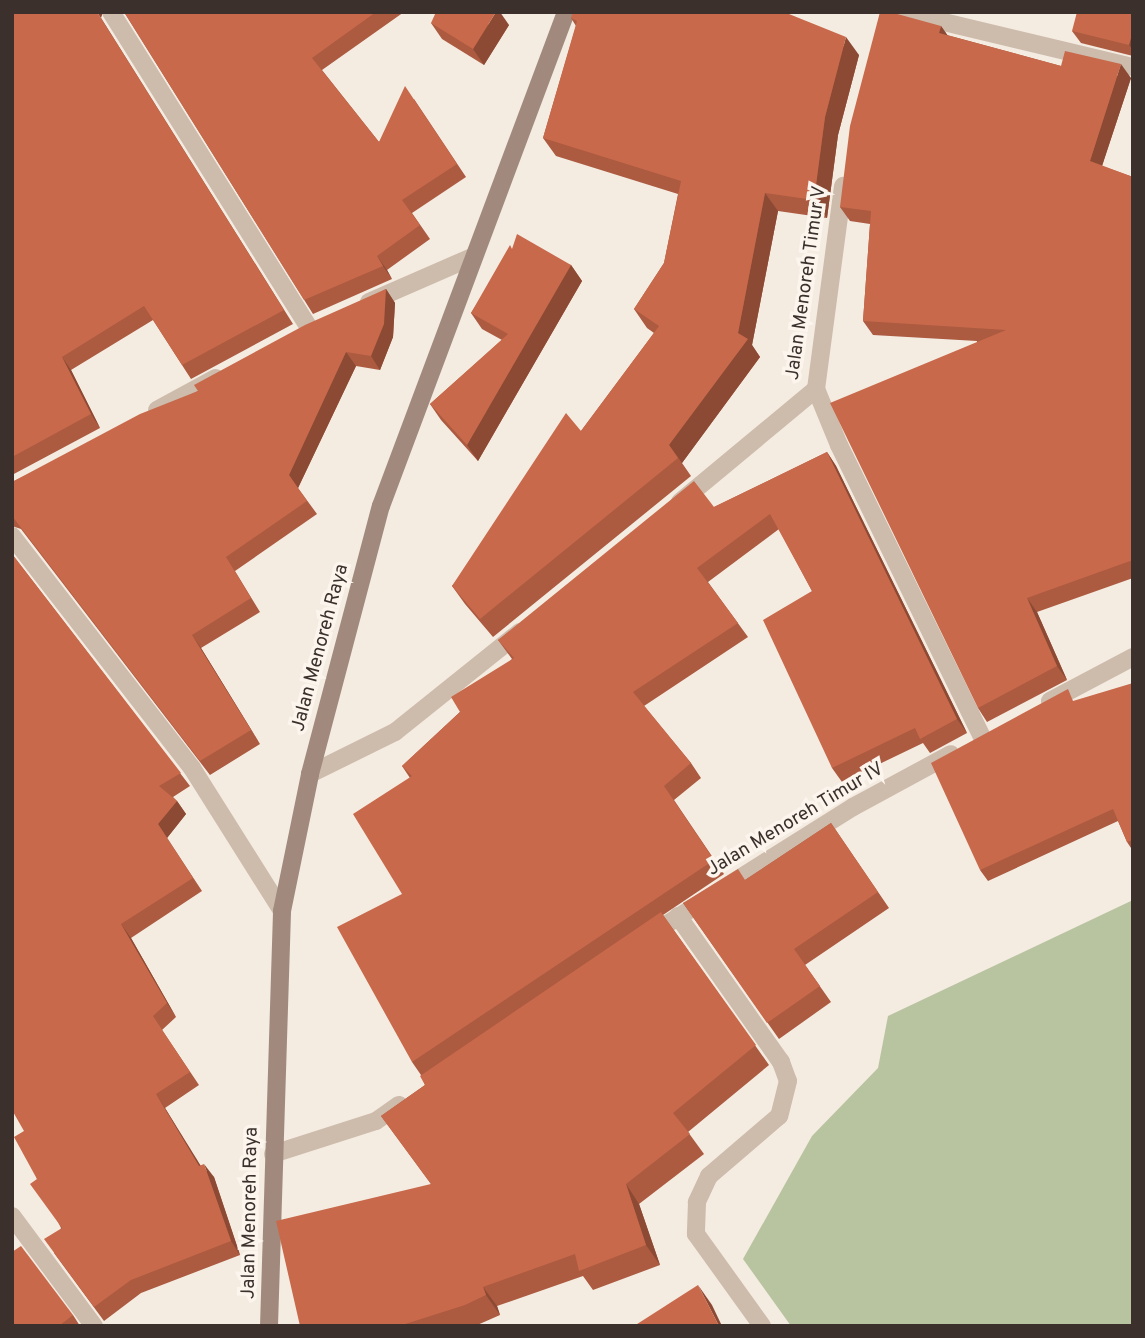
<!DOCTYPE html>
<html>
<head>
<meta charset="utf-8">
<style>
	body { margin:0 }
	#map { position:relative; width:1145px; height:1338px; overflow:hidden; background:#f4ebe1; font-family:Overpass,sans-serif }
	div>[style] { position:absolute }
	.green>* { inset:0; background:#b8c4a0 }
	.minor>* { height:18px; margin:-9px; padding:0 9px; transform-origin:9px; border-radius:9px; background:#cdbbac }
	.secondary>* { height:18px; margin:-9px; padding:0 9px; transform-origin:9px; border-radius:9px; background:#a18a7d }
	.wall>* { inset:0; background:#ac5a40 }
	.shaded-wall>* { inset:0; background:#8c4a34 }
	.building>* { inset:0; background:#c8694b }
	span { translate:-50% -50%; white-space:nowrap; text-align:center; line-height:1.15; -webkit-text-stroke:7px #fbf5ee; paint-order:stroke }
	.street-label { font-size:19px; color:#3b302b }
	.frame { position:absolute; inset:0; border:14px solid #3b302b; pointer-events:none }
</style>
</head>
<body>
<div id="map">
	<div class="green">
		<i style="clip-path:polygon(1133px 900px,1133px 1326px,791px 1326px,743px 1259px,812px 1136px,878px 1068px,888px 1016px)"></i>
	</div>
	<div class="minor">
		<i style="left:111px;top:12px;width:373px;rotate:57.9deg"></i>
		<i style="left:902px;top:12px;width:237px;rotate:13.4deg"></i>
		<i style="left:369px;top:302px;width:112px;rotate:-23.6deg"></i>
		<i style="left:816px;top:389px;width:61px;rotate:67.7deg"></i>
		<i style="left:839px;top:445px;width:325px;rotate:63.9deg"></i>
		<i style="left:157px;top:410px;width:67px;rotate:-28.5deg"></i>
		<i style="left:680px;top:502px;width:177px;rotate:-39.7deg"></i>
		<i style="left:816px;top:389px;width:205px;rotate:-82.4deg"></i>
		<i style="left:12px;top:536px;width:294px;rotate:52.2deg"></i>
		<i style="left:192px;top:768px;width:169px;rotate:57.8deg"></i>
		<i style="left:1050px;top:701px;width:94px;rotate:-27.9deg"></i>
		<i style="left:310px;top:774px;width:95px;rotate:-26.3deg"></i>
		<i style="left:395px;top:732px;width:160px;rotate:-38.7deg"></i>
		<i style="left:678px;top:916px;width:179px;rotate:54.8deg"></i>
		<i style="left:781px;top:1062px;width:20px;rotate:70deg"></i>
		<i style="left:788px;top:1081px;width:36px;rotate:104deg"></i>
		<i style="left:779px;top:1116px;width:92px;rotate:139.4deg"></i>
		<i style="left:709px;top:1176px;width:29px;rotate:115deg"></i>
		<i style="left:697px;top:1202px;width:32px;rotate:92deg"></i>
		<i style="left:696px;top:1234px;width:113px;rotate:54.3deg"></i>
		<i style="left:648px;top:936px;width:242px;rotate:-32.2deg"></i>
		<i style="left:853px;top:807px;width:111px;rotate:-28.4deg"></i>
		<i style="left:273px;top:1154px;width:108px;rotate:-17.8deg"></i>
		<i style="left:376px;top:1121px;width:28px;rotate:-35deg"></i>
		<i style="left:12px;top:1216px;width:137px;rotate:53.3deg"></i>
	</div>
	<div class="secondary">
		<i style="left:269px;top:1326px;width:415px;rotate:-88.2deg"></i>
		<i style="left:282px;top:911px;width:140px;rotate:-78.4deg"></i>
		<i style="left:310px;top:774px;width:277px;rotate:-75.2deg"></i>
		<i style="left:381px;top:506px;width:528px;rotate:-69.47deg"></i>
	</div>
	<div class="wall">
		<i style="clip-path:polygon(12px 12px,101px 18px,293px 324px,191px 379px,153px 320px,71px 370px,100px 428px,12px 475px)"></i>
		<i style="clip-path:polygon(124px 12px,404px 12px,322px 70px,379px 142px,414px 99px,466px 177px,412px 213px,430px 239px,387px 270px,392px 279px,313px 314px)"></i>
		<i style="clip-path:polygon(1133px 12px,1133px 56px,1081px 43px,1072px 31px)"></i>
		<i style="clip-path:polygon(788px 14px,859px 55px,838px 135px,827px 218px,778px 211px,752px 345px,760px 357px,682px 463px,691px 476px,493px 637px,465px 604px,452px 586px,581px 431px,654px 333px,647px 328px,634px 309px,664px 263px,678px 194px,556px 156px,543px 138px,576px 26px,571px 18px)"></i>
		<i style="clip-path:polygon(431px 23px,509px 25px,484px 65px,442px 39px)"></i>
		<i style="clip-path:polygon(941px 26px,947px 35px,1061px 66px,1131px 78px,1102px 166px,1133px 177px,1133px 578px,1037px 612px,1067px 680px,987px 722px,978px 708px,977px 341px,873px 335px,863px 321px,870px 224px,850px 221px,840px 207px)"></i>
		<i style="clip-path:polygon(512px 249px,571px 265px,582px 281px,478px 461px,441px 420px,430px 404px,502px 340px,482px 329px,471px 313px)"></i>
		<i style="clip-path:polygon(386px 289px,395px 303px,393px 337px,380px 370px,356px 366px,298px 488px,317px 514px,235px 571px,260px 612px,201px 648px,260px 744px,210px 775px,21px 529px,12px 526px,12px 482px,198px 391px)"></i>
		<i style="clip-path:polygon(827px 452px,836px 466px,967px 733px,930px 753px,923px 743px,842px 782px,832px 768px,812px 591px,779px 529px,708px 582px,748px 637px,644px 706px,691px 763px,701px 778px,674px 800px,724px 874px,663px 915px,769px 1065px,688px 1132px,704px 1154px,639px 1204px,660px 1265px,593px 1290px,583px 1276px,497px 1306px,500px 1315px,475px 1326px,300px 1326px,431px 1184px,381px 1116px,425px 1085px,421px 1075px,412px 1062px,402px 894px,410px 778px,402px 766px,460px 712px,512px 659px,498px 640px,714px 507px)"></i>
		<i style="clip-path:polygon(12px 554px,190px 786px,173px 797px,177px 801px,186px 814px,167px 838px,202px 891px,131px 938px,176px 1017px,162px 1030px,199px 1085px,165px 1108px,200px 1166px,214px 1177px,240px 1255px,141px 1293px,104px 1321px,54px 1253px,61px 1228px,37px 1179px,24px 1131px)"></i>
		<i style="clip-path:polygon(1133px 683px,1133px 851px,1127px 842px,1118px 821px,988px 881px,980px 870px)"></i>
		<i style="clip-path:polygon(831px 823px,889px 908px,805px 965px,831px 1002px,779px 1039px,683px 903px,745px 880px)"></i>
		<i style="clip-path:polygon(73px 1315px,80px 1326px,12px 1326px)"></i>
	</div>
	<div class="shaded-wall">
		<i style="clip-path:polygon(97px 12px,103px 12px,101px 18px,293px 324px)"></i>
		<i style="clip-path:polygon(496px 12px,500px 12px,509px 25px,484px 65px,473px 49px)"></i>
		<i style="clip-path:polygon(941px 26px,951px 40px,939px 33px)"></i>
		<i style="clip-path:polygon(846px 37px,859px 55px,838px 135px,827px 218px,814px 200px,825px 117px)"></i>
		<i style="clip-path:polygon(1131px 38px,1133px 40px,1133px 50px,1129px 45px)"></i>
		<i style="clip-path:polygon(1121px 64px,1131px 78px,1099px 175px,1090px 161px)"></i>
		<i style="clip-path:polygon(765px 193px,778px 211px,752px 345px,760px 357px,682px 463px,669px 445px,738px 333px)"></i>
		<i style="clip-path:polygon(377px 256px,387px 270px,392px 279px,383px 266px)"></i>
		<i style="clip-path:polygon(571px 265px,582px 281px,478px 461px,467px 445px)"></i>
		<i style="clip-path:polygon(386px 289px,395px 303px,393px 337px,380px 370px,371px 356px)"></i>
		<i style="clip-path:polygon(346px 352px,356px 366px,298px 488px,289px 475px)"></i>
		<i style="clip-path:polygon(62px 357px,71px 370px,100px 428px,91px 414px)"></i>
		<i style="clip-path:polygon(827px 452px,836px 466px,967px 733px,957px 719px)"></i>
		<i style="clip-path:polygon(1027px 598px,1037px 612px,1067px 680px,1057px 666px)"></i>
		<i style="clip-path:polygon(192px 635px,201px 648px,260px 744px,251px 730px)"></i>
		<i style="clip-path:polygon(177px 801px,186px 814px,167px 838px,202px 891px,158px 824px)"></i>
		<i style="clip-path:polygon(121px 924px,131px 938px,176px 1017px,167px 1003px)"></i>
		<i style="clip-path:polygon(156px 1094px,165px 1108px,209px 1179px,199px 1166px)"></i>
		<i style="clip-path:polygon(204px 1164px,214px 1177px,240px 1255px,231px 1241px)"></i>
		<i style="clip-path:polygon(626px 1184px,639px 1204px,660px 1265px,646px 1245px)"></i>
		<i style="clip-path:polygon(698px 1285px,712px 1305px,722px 1326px,719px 1326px)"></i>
		<i style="clip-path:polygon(483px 1287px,497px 1306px,500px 1315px,486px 1295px)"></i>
	</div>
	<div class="building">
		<i style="clip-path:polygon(12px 12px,97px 12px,284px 310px,182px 365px,144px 306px,62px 357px,91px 414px,12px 457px)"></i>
		<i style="clip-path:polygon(124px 12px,376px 12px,312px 58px,379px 142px,405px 86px,457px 164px,402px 200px,420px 225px,377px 256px,383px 266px,304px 300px)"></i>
		<i style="clip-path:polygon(436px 12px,496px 12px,473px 49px,431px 23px)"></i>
		<i style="clip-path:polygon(573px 12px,784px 12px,846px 37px,825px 117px,814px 200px,765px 193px,738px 333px,748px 339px,669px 445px,678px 458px,480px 619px,452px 586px,566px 413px,581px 431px,659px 326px,634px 309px,664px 263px,681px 181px,543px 138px,577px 21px,571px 18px)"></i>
		<i style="clip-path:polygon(880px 12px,890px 12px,941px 26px,939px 33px,1061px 66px,1065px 51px,1121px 64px,1090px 161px,1133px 177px,1133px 560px,1027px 598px,1057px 666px,978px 708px,830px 403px,1006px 330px,863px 321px,871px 211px,840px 207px,850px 126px)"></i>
		<i style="clip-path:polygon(1077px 12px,1133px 12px,1133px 38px,1131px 38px,1129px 45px,1072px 31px)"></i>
		<i style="clip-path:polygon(517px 234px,571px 265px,467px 445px,430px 404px,508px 334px,471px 313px,510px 245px,512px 249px)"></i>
		<i style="clip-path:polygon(386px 289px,384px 324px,371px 356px,346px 352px,289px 475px,307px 501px,226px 557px,251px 598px,192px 635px,251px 730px,200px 761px,12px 516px,12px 482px,140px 414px,198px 391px,194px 385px,305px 325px)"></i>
		<i style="clip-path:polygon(827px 452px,957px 719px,920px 739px,915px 728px,832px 768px,763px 620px,812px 591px,770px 514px,697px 568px,738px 623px,633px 692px,691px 763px,664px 786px,714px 860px,412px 1062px,337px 927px,402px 894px,353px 814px,412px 776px,402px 766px,460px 712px,451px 697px,514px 658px,498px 640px,694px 481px,714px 507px)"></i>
		<i style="clip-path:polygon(12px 554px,181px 773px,159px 786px,177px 801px,158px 824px,193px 878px,121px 924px,167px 1003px,153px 1016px,190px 1072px,156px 1094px,199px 1166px,204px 1164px,231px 1241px,131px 1280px,94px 1307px,44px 1239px,62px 1228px,30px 1184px,37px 1179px,14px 1137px,24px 1131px,12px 1110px)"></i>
		<i style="clip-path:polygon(1133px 683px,1133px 840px,1127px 842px,1113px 809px,980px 870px,931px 763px,1068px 689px,1073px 701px)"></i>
		<i style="clip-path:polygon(831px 823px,878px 892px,794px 949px,820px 986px,767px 1023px,683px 903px,738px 869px,745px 880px)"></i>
		<i style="clip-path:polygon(661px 912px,756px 1045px,673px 1113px,690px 1134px,626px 1184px,646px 1245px,579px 1271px,575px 1254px,483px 1287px,486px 1295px,465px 1305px,399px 1326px,300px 1326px,276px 1221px,431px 1184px,381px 1116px,425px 1085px,420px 1076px)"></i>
		<i style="clip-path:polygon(21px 1246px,73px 1315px,59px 1326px,12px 1326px,12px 1252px)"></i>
		<i style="clip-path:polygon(698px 1285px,719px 1326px,634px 1326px)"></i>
	</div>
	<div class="street-label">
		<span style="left:807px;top:283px;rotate:-82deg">Jalan Menoreh Timur V</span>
		<span style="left:321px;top:648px;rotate:-75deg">Jalan Menoreh Raya</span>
		<span style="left:796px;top:820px;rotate:-31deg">Jalan Menoreh Timur IV</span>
		<span style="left:251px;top:1213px;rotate:-89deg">Jalan Menoreh Raya</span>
	</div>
	<div class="frame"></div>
</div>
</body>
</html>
